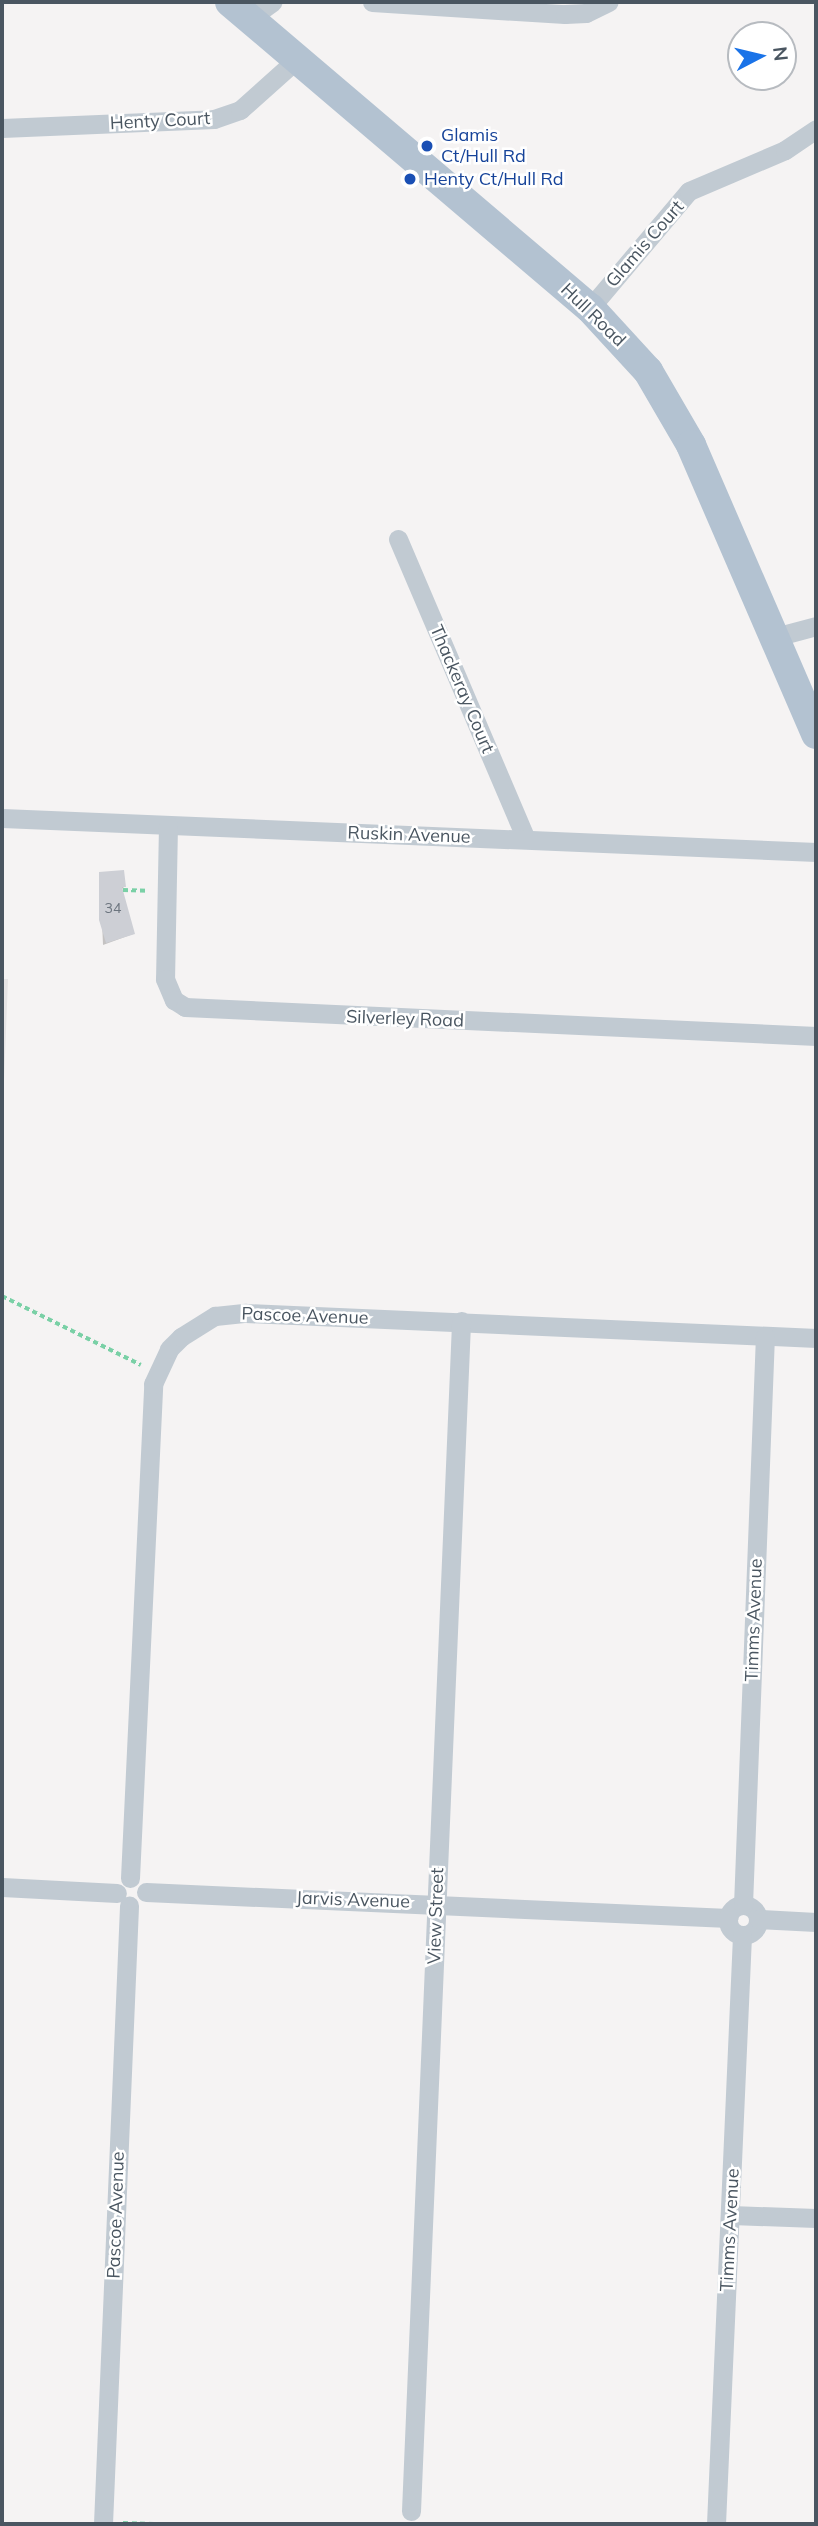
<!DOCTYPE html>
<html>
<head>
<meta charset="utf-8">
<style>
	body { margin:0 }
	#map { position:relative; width:818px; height:2526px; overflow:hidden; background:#f5f3f3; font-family:Mulish,sans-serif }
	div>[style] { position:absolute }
	.education>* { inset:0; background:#e6e4e5 }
	.shadow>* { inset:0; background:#0003 }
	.building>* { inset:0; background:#cdcfd5 }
	.path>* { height:3.5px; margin-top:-1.75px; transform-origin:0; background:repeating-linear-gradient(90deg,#7ad0a6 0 5px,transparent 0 8.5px) }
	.minor>* { height:19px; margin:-9.5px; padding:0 9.5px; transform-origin:9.5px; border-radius:9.5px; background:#c1cad2 }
	.minor>.ring { margin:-9.5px; padding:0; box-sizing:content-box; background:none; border:19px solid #c1cad2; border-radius:50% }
	.primary>* { height:30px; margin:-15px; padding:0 15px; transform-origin:15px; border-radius:15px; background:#b3c2d1 }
	.dots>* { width:19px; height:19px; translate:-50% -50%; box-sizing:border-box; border:4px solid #fff; border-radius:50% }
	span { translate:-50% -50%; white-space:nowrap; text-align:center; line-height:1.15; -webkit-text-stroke:5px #fff; paint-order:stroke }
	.number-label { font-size:14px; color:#6b747e }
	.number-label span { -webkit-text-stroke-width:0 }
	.street-label { font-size:18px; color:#4a5661 }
	.transit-label { font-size:18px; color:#164399 }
	.left { translate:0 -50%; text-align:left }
	.frame { position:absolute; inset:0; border:4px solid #4a5661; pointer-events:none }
	.north { position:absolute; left:727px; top:21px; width:70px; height:70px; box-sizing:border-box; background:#fff; border:2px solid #b7bbc0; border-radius:50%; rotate:83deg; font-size:19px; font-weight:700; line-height:28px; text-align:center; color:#4a5661 }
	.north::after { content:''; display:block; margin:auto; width:24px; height:32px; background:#1a73e8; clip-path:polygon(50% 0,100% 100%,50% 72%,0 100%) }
</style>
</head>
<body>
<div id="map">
	<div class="education">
		<i style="clip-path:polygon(2px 979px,8px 979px,2px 1132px)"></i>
	</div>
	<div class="shadow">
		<i style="clip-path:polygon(100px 873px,124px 887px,121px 890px,133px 934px,103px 945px)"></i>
	</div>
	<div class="building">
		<i style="clip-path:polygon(124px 870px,126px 887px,122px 887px,135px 934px,106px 943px,99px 920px,99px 872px)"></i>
	</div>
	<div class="path">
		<i style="left:123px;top:890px;width:25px;rotate:2deg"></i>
		<i style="left:2px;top:1296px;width:155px;rotate:26.4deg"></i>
		<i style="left:123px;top:2523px;width:31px;rotate:2deg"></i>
	</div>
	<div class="minor">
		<i style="left:372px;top:2px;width:193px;rotate:3.6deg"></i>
		<i style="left:565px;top:14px;width:21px;rotate:-3deg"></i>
		<i style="left:586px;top:13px;width:25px;rotate:-26deg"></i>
		<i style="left:249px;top:19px;width:29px;rotate:-36deg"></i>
		<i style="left:2px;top:128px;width:212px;rotate:-2.4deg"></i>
		<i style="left:214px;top:119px;width:28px;rotate:-19deg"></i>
		<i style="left:240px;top:110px;width:76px;rotate:-41.8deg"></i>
		<i style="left:590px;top:308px;width:153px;rotate:-49.8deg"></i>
		<i style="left:689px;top:191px;width:104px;rotate:-23.1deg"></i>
		<i style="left:785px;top:150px;width:37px;rotate:-34deg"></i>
		<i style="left:398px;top:539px;width:326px;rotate:66.9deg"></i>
		<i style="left:775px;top:637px;width:42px;rotate:-15deg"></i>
		<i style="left:2px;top:818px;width:815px;rotate:2.39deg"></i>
		<i style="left:168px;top:825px;width:154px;rotate:91.1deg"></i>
		<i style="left:165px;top:979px;width:23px;rotate:67deg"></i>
		<i style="left:174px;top:1000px;width:13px;rotate:32deg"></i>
		<i style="left:185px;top:1007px;width:632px;rotate:2.63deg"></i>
		<i style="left:130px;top:1878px;width:495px;rotate:-87.3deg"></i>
		<i style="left:153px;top:1384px;width:38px;rotate:-65deg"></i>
		<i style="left:169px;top:1349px;width:17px;rotate:-45deg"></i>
		<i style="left:181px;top:1337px;width:40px;rotate:-32deg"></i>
		<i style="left:215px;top:1316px;width:31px;rotate:-6deg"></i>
		<i style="left:246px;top:1313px;width:571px;rotate:2.51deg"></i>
		<i style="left:2px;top:1887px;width:115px;rotate:3deg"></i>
		<i style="left:146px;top:1892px;width:583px;rotate:2.56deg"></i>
		<i class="ring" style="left:728px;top:1905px;width:11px;height:11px"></i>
		<i style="left:743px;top:1905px;width:569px;rotate:-87.79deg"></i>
		<i style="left:759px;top:1919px;width:57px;rotate:3deg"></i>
		<i style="left:731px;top:2215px;width:85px;rotate:2deg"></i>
		<i style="left:411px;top:2511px;width:1191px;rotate:-87.59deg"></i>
		<i style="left:103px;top:2524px;width:619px;rotate:-87.59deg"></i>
		<i style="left:716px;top:2524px;width:589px;rotate:-87.47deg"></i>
	</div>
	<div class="primary">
		<i style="left:230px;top:2px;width:472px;rotate:40.4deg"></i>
		<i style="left:590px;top:308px;width:86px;rotate:47.4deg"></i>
		<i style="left:648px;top:371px;width:86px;rotate:59.8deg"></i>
		<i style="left:691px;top:445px;width:315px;rotate:66.6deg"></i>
	</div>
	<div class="dots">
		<i style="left:427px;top:146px;background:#1a4fb4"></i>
		<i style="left:410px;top:179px;background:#1a4fb4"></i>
	</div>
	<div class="number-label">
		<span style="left:113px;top:908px">34</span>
	</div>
	<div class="street-label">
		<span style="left:160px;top:121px;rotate:-3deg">Henty Court</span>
		<span style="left:645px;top:244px;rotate:-49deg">Glamis Court</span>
		<span style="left:593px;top:315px;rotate:44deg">Hull Road</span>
		<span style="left:462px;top:689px;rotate:67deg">Thackeray Court</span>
		<span style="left:409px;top:835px;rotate:2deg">Ruskin Avenue</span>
		<span style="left:405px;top:1019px;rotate:2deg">Silverley Road</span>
		<span style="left:305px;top:1316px;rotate:2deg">Pascoe Avenue</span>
		<span style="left:754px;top:1620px;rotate:-88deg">Timms Avenue</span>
		<span style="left:353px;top:1900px;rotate:2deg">Jarvis Avenue</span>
		<span style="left:436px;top:1916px;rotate:-88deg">View Street</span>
		<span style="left:116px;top:2215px;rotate:-88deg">Pascoe Avenue</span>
		<span style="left:730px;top:2230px;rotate:-87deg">Timms Avenue</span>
	</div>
	<div class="transit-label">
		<span class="left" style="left:441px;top:146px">Glamis<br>Ct/Hull Rd</span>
		<span class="left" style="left:424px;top:179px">Henty Ct/Hull Rd</span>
	</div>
	<div class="frame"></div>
	<div class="north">N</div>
</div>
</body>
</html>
